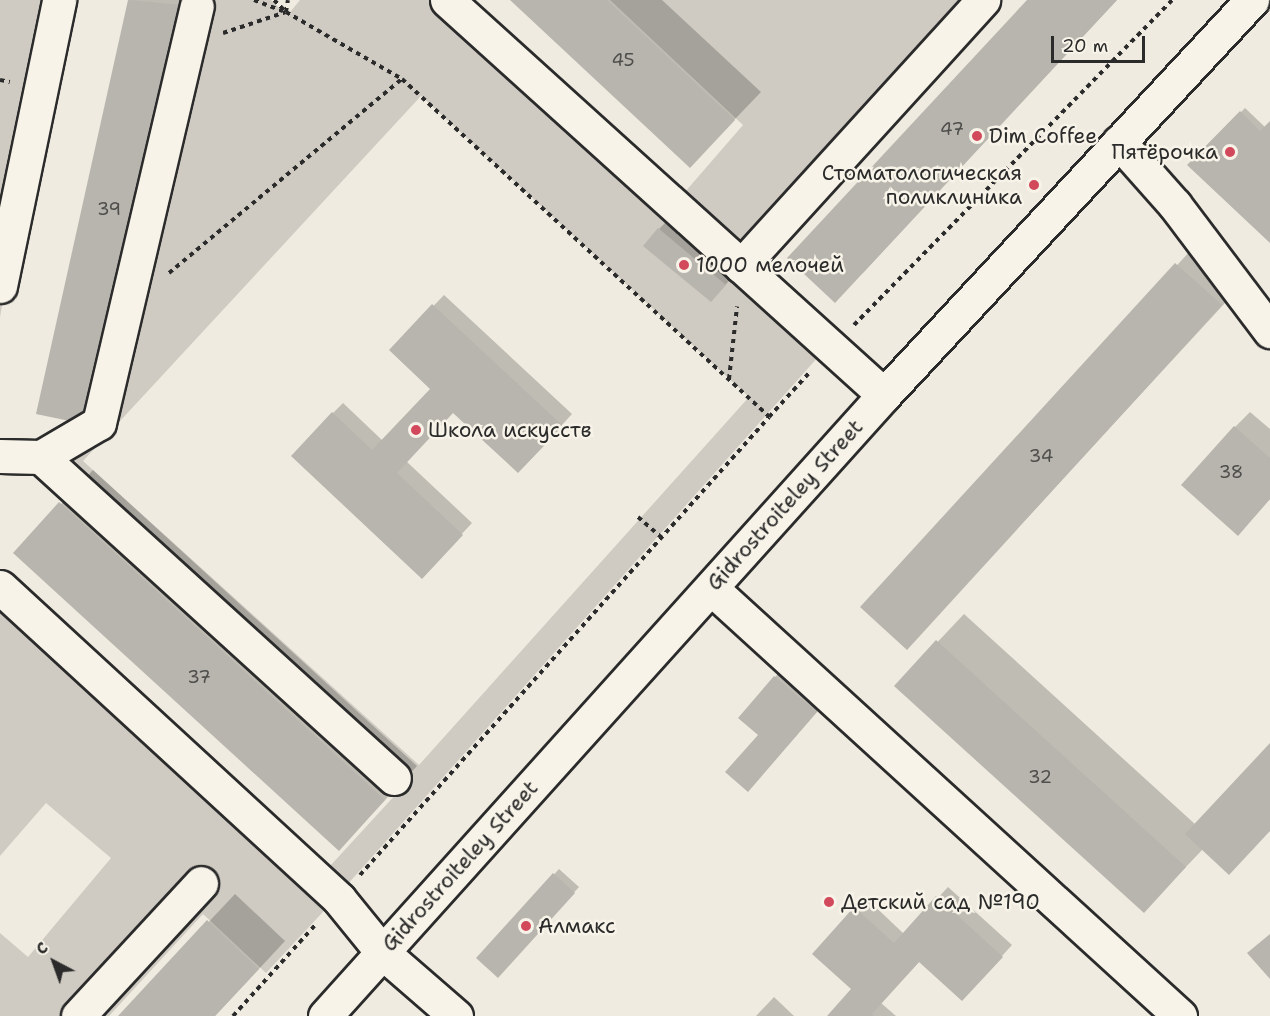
<!DOCTYPE html>
<html>
<head>
<meta charset="utf-8">
<style>
	body { margin:0 }
	#map { position:relative; width:1270px; height:1016px; overflow:hidden; background:#efebe0; font-family:"Shantell Sans",sans-serif }
	div>[style] { position:absolute }
	.green>* { inset:0; background:#cfcbc2 }
	.shadow>* { inset:0; background:#0003 }
	.building>* { inset:0; background:#b8b5ae }
	.path>* { height:4px; margin-top:-2px; transform-origin:0; background:repeating-linear-gradient(90deg,#2b2b2b 0 4.5px,transparent 0 9px) }
	.roads { filter:drop-shadow(2px 0 #2b2b2b) drop-shadow(-2px 0 #2b2b2b) drop-shadow(0 2px #2b2b2b) drop-shadow(0 -2px #2b2b2b) }
	.minor>* { height:33px; margin:-16.5px; padding:0 16.5px; transform-origin:16.5px; border-radius:16.5px; background:#f7f3e8 }
	.dots>* { width:16px; height:16px; translate:-50% -50%; box-sizing:border-box; border:3px solid #f7f3e8; border-radius:50% }
	span { translate:-50% -50%; white-space:nowrap; text-align:center; line-height:1.15; -webkit-text-stroke:5px #f7f3e8; paint-order:stroke }
	.number-label { font-size:18px; color:#4e4e4c }
	.number-label span { -webkit-text-stroke-width:0 }
	.poi-label { font-size:21px; color:#2b2b2b }
	.left { translate:0 -50%; text-align:left }
	.right { translate:-100% -50%; text-align:right }
	.street-label { font-size:21px; color:#2b2b2b }
	.north { position:absolute; left:24px; top:932px; width:60px; height:60px; -webkit-text-stroke:4px #f7f3e8; paint-order:stroke; rotate:319deg; font-size:16px; font-weight:700; line-height:24px; text-align:center; color:#2b2b2b }
	.north::after { content:''; display:block; margin:auto; width:21px; height:27px; background:#2b2b2b; clip-path:polygon(50% 0,100% 100%,50% 72%,0 100%) }
	.scale { position:absolute; left:1051px; top:36px; width:94px; height:27px; box-sizing:border-box; border:3px solid #2b2b2b; border-top:0; padding-left:8px; font-size:18px; line-height:21px; white-space:nowrap; color:#2b2b2b; -webkit-text-stroke:4px #f7f3e8; paint-order:stroke }
</style>
</head>
<body>
<div id="map">
	<div class="green">
		<i style="clip-path:polygon(0 0,58px 0,0 317px)"></i>
		<i style="clip-path:polygon(evenodd,201px 0,271px 0,287px 16px,300px 0,443px 0,827px 347px,338px 895px,319px 878px,409px 780px,62px 460px,201px 0,421px 96px,749px 397px,419px 765px,83px 461px,421px 96px)"></i>
		<i style="clip-path:polygon(610px 0,974px 0,740px 258px,678px 200px,743px 125px)"></i>
		<i style="clip-path:polygon(0 591px,335px 899px,266px 973px,203px 914px,109px 1016px,0 1016px,0 933px,28px 957px,111px 858px,46px 803px,0 856px)"></i>
	</div>
	<div class="shadow">
		<i style="clip-path:polygon(129px 0,208px 0,37px 413px)"></i>
		<i style="clip-path:polygon(513px 0,662px 0,761px 92px,690px 166px)"></i>
		<i style="clip-path:polygon(1029px 0,1117px 0,862px 274px)"></i>
		<i style="clip-path:polygon(1245px 108px,1266px 128px,1270px 123px,1270px 241px,1190px 165px)"></i>
		<i style="clip-path:polygon(669px 219px,735px 274px,721px 290px,659px 229px)"></i>
		<i style="clip-path:polygon(1203px 237px,1248px 278px,907px 648px,862px 607px)"></i>
		<i style="clip-path:polygon(444px 295px,572px 414px,529px 461px,453px 411px,406px 461px,472px 523px,432px 566px,333px 413px,343px 403px,383px 441px,432px 389px,391px 350px)"></i>
		<i style="clip-path:polygon(1250px 412px,1270px 429px,1270px 499px,1253px 518px,1235px 427px)"></i>
		<i style="clip-path:polygon(93px 470px,417px 766px,339px 849px,15px 553px)"></i>
		<i style="clip-path:polygon(964px 614px,1196px 825px,1270px 746px,1270px 831px,1203px 849px,1144px 911px,896px 686px)"></i>
		<i style="clip-path:polygon(790px 662px,831px 696px,748px 790px,775px 677px)"></i>
		<i style="clip-path:polygon(559px 869px,579px 887px,502px 971px,478px 958px)"></i>
		<i style="clip-path:polygon(948px 887px,1012px 945px,972px 989px,920px 961px,881px 1003px,896px 1016px,829px 1016px,853px 989px,855px 908px,866px 898px,904px 934px)"></i>
		<i style="clip-path:polygon(235px 894px,285px 941px,215px 1016px,120px 1016px)"></i>
		<i style="clip-path:polygon(774px 997px,794px 1016px,756px 1016px)"></i>
	</div>
	<div class="building">
		<i style="clip-path:polygon(128px 0,182px 5px,89px 425px,36px 414px)"></i>
		<i style="clip-path:polygon(510px 0,607px 0,735px 120px,690px 168px)"></i>
		<i style="clip-path:polygon(1027px 0,1117px 0,835px 303px,787px 258px)"></i>
		<i style="clip-path:polygon(1240px 111px,1260px 131px,1270px 121px,1270px 243px,1187px 165px)"></i>
		<i style="clip-path:polygon(658px 228px,726px 285px,711px 302px,643px 246px)"></i>
		<i style="clip-path:polygon(1175px 263px,1222px 305px,907px 650px,860px 607px)"></i>
		<i style="clip-path:polygon(432px 304px,563px 426px,518px 473px,453px 413px,397px 473px,463px 535px,422px 579px,291px 456px,332px 412px,372px 450px,430px 389px,389px 350px)"></i>
		<i style="clip-path:polygon(1234px 426px,1270px 458px,1270px 499px,1238px 536px,1181px 485px)"></i>
		<i style="clip-path:polygon(59px 502px,385px 800px,339px 851px,13px 553px)"></i>
		<i style="clip-path:polygon(936px 640px,1186px 867px,1144px 913px,894px 686px)"></i>
		<i style="clip-path:polygon(774px 676px,817px 712px,748px 792px,725px 772px,758px 735px,738px 718px)"></i>
		<i style="clip-path:polygon(1270px 743px,1270px 831px,1229px 875px,1185px 834px)"></i>
		<i style="clip-path:polygon(553px 873px,575px 893px,498px 978px,476px 958px)"></i>
		<i style="clip-path:polygon(936px 896px,1003px 957px,962px 1001px,919px 962px,872px 1014px,874px 1016px,827px 1016px,851px 989px,812px 954px,854px 907px,894px 943px)"></i>
		<i style="clip-path:polygon(207px 920px,259px 969px,215px 1016px,118px 1016px)"></i>
		<i style="clip-path:polygon(1270px 934px,1270px 979px,1247px 953px)"></i>
	</div>
	<div class="path">
		<i style="left:254px;top:0;width:31px;rotate:21deg"></i>
		<i style="left:274px;top:0;width:17px;rotate:45deg"></i>
		<i style="left:286px;top:12px;width:134px;rotate:30deg"></i>
		<i style="left:402px;top:79px;width:499px;rotate:42.6deg"></i>
		<i style="left:769px;top:417px;width:61px;rotate:-47.7deg"></i>
		<i style="left:223px;top:33px;width:66px;rotate:-18.4deg"></i>
		<i style="left:286px;top:12px;width:12px;rotate:-81deg"></i>
		<i style="left:0;top:80px;width:10px;rotate:11deg"></i>
		<i style="left:169px;top:273px;width:303px;rotate:-39.8deg"></i>
		<i style="left:854px;top:325px;width:455px;rotate:-45.6deg"></i>
		<i style="left:729px;top:379px;width:73px;rotate:-83.7deg"></i>
		<i style="left:638px;top:517px;width:32px;rotate:41deg"></i>
		<i style="left:360px;top:875px;width:614px;rotate:-48.23deg"></i>
		<i style="left:233px;top:1016px;width:125px;rotate:-47.9deg"></i>
	</div>
	<div class="roads">
		<div class="minor">
			<i style="left:447px;top:0;width:589px;rotate:42.11deg"></i>
			<i style="left:1119px;top:142px;width:84px;rotate:48.4deg"></i>
			<i style="left:1175px;top:205px;width:158px;rotate:53deg"></i>
			<i style="left:741px;top:266px;width:360px;rotate:-47.7deg"></i>
			<i style="left:0;top:286px;width:292px;rotate:-78.3deg"></i>
			<i style="left:0;top:456px;width:41px;rotate:1.4deg"></i>
			<i style="left:41px;top:457px;width:67px;rotate:-30.4deg"></i>
			<i style="left:99px;top:423px;width:428px;rotate:-76.8deg"></i>
			<i style="left:41px;top:457px;width:477px;rotate:42.3deg"></i>
			<i style="left:0;top:587px;width:461px;rotate:42.6deg"></i>
			<i style="left:339px;top:899px;width:68px;rotate:50.9deg"></i>
			<i style="left:382px;top:952px;width:98px;rotate:40.9deg"></i>
			<i style="left:711px;top:588px;width:635px;rotate:42.38deg"></i>
			<i style="left:78px;top:1016px;width:181px;rotate:-47.2deg"></i>
			<i style="left:325px;top:1016px;width:836px;rotate:-48.01deg"></i>
			<i style="left:884px;top:395px;width:540px;rotate:-47.03deg"></i>
		</div>
	</div>
	<div class="dots">
		<i style="left:977px;top:136px;background:#d1495b"></i>
		<i style="left:1230px;top:152px;background:#d1495b"></i>
		<i style="left:1034px;top:185px;background:#d1495b"></i>
		<i style="left:684px;top:265px;background:#d1495b"></i>
		<i style="left:416px;top:430px;background:#d1495b"></i>
		<i style="left:829px;top:902px;background:#d1495b"></i>
		<i style="left:526px;top:926px;background:#d1495b"></i>
	</div>
	<div class="number-label">
		<span style="left:623px;top:60px">45</span>
		<span style="left:952px;top:129px">47</span>
		<span style="left:109px;top:209px">39</span>
		<span style="left:1041px;top:456px">34</span>
		<span style="left:1231px;top:472px">38</span>
		<span style="left:199px;top:677px">37</span>
		<span style="left:1040px;top:777px">32</span>
	</div>
	<div class="poi-label">
		<span class="left" style="left:989px;top:136px">Dim Coffee</span>
		<span class="right" style="left:1218px;top:152px">Пятёрочка</span>
		<span class="right" style="left:1022px;top:185px">Стоматологическая<br>поликлиника</span>
		<span class="left" style="left:696px;top:265px">1000 мелочей</span>
		<span class="left" style="left:428px;top:430px">Школа искусств</span>
		<span class="left" style="left:841px;top:902px">Детский сад №190</span>
		<span class="left" style="left:538px;top:926px">Алмакс</span>
	</div>
	<div class="street-label">
		<span style="left:785px;top:505px;rotate:-48deg">Gidrostroiteley Street</span>
		<span style="left:460px;top:866px;rotate:-48deg">Gidrostroiteley Street</span>
	</div>
	<div class="north">С</div>
	<div class="scale">20 m</div>
</div>
</body>
</html>
